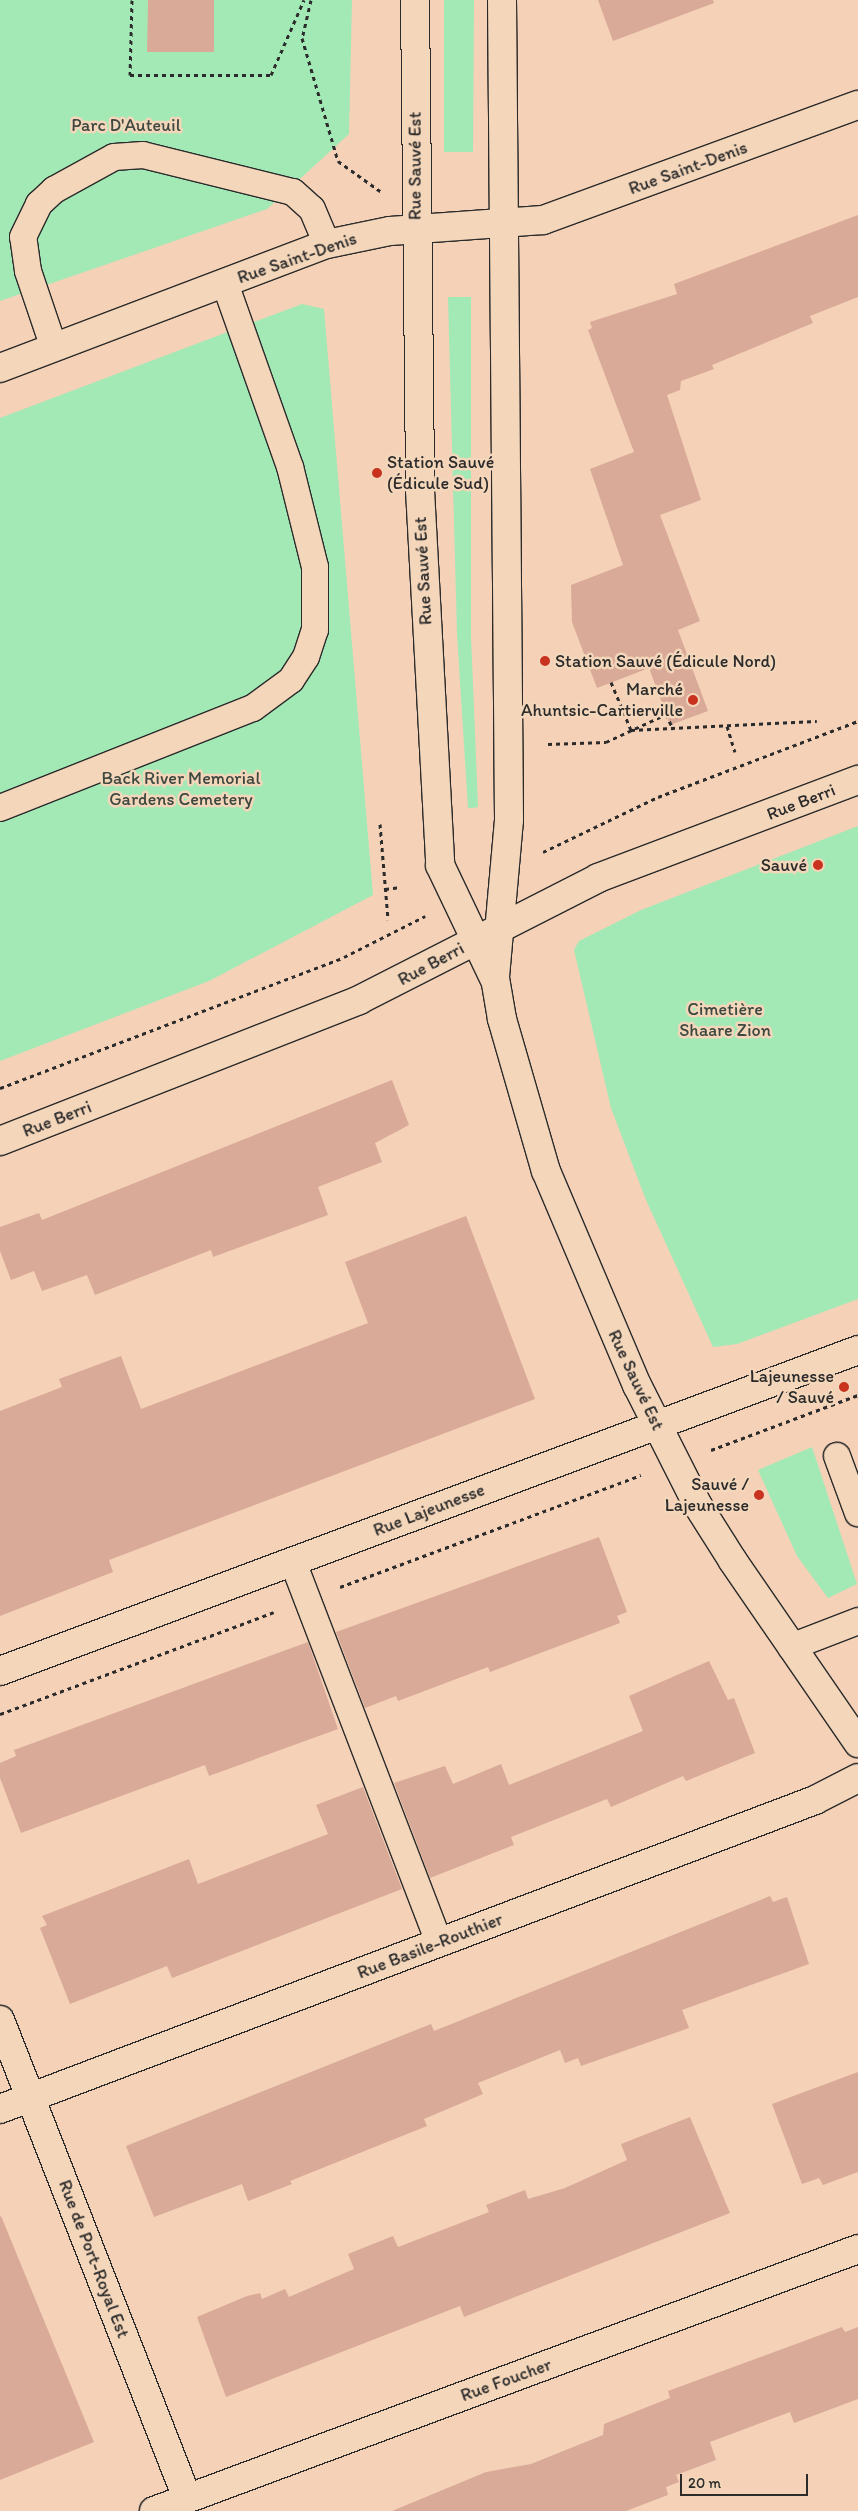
<!DOCTYPE html>
<html>
<head>
<meta charset="utf-8">
<style>
	body { margin:0 }
	#map { position:relative; width:858px; height:2511px; overflow:hidden; background:#f4d1b7; font-family:Itim,sans-serif }
	div>[style] { position:absolute }
	.green>* { inset:0; background:#a3e9b6 }
	.building>* { inset:0; background:#daaa98 }
	.path>* { height:3px; margin-top:-1.5px; transform-origin:0; background:repeating-linear-gradient(90deg,#2b2b2b 0 4px,transparent 0 8px) }
	.roads { filter:drop-shadow(1px 0 #2b2b2b) drop-shadow(-1px 0 #2b2b2b) drop-shadow(0 1px #2b2b2b) drop-shadow(0 -1px #2b2b2b) }
	.lane>* { height:26px; margin:-13px; padding:0 13px; transform-origin:13px; border-radius:13px; background:#f4d6ba }
	.street>* { height:28px; margin:-14px; padding:0 14px; transform-origin:14px; border-radius:14px; background:#f4d6ba }
	.secondary>* { height:28px; margin:-14px; padding:0 14px; transform-origin:14px; border-radius:14px; background:#f4d6ba }
	.dots>* { width:14px; height:14px; translate:-50% -50%; box-sizing:border-box; border:2px solid #f4d6ba; border-radius:50% }
	span { translate:-50% -50%; white-space:nowrap; text-align:center; line-height:1.15; -webkit-text-stroke:5px #f4d6ba; paint-order:stroke }
	.park-label { font-size:18px; color:#3d4840 }
	.street-label { font-size:18px; color:#2b2b2b }
	.poi-label { font-size:18px; color:#2b2b2b }
	.left { translate:0 -50%; text-align:left }
	.right { translate:-100% -50%; text-align:right }
	.scale { position:absolute; left:680px; top:2474px; width:128px; height:22px; box-sizing:border-box; border:2px solid #2b2b2b; border-top:0; padding-left:6px; font-size:15px; line-height:18px; white-space:nowrap; color:#2b2b2b; -webkit-text-stroke:4px #f4d6ba; paint-order:stroke }
</style>
</head>
<body>
<div id="map">
	<div class="green">
		<i style="clip-path:polygon(0 0,352px 0,349px 134px,267px 209px,0 301px)"></i>
		<i style="clip-path:polygon(444px 0,474px 0,473px 152px,444px 152px)"></i>
		<i style="clip-path:polygon(448px 297px,471px 297px,471px 636px,478px 807px,473px 808px,468px 808px,457px 634px)"></i>
		<i style="clip-path:polygon(302px 304px,324px 309px,373px 895px,209px 981px,0 1061px,0 418px)"></i>
		<i style="clip-path:polygon(858px 826px,858px 1299px,737px 1344px,713px 1347px,646px 1200px,611px 1108px,574px 950px,579px 941px,641px 910px)"></i>
		<i style="clip-path:polygon(812px 1447px,857px 1584px,828px 1598px,797px 1556px,758px 1470px)"></i>
	</div>
	<div class="building">
		<i style="clip-path:polygon(148px 0,214px 0,214px 52px,147px 52px)"></i>
		<i style="clip-path:polygon(598px 0,713px 0,714px 3px,613px 41px)"></i>
		<i style="clip-path:polygon(858px 215px,858px 297px,810px 316px,813px 323px,712px 365px,714px 369px,681px 381px,680px 390px,667px 395px,701px 500px,660px 515px,700px 621px,678px 630px,708px 711px,670px 725px,649px 668px,597px 688px,572px 622px,571px 585px,623px 565px,590px 469px,634px 452px,588px 330px,592px 328px,590px 322px,677px 294px,674px 284px)"></i>
		<i style="clip-path:polygon(392px 1080px,409px 1125px,375px 1143px,382px 1162px,318px 1187px,328px 1215px,213px 1257px,211px 1250px,95px 1295px,87px 1275px,42px 1291px,34px 1271px,11px 1280px,0 1251px,0 1227px,39px 1213px,42px 1220px)"></i>
		<i style="clip-path:polygon(466px 1216px,535px 1399px,109px 1560px,113px 1572px,0 1616px,0 1411px,62px 1387px,59px 1379px,121px 1356px,141px 1409px,368px 1323px,345px 1262px)"></i>
		<i style="clip-path:polygon(599px 1537px,627px 1612px,617px 1616px,620px 1623px,490px 1672px,488px 1667px,398px 1701px,396px 1696px,365px 1708px,336px 1632px)"></i>
		<i style="clip-path:polygon(308px 1642px,338px 1729px,209px 1776px,205px 1765px,21px 1833px,0 1778px,0 1763px,16px 1756px,14px 1750px)"></i>
		<i style="clip-path:polygon(709px 1661px,728px 1700px,734px 1698px,755px 1753px,686px 1781px,683px 1776px,611px 1807px,607px 1799px,511px 1837px,514px 1845px,430px 1878px,394px 1783px,445px 1766px,453px 1784px,501px 1764px,509px 1785px,643px 1731px,629px 1696px)"></i>
		<i style="clip-path:polygon(363px 1787px,402px 1889px,172px 1978px,167px 1966px,70px 2004px,40px 1928px,47px 1925px,42px 1916px,189px 1859px,198px 1884px,328px 1834px,316px 1805px)"></i>
		<i style="clip-path:polygon(770px 1896px,773px 1902px,787px 1897px,809px 1964px,682px 2010px,689px 2028px,581px 2066px,578px 2058px,565px 2063px,560px 2050px,478px 2083px,483px 2094px,424px 2119px,427px 2126px,290px 2181px,292px 2184px,248px 2201px,242px 2184px,154px 2217px,126px 2146px,431px 2024px,434px 2031px)"></i>
		<i style="clip-path:polygon(858px 2072px,858px 2172px,823px 2185px,819px 2178px,802px 2184px,772px 2104px)"></i>
		<i style="clip-path:polygon(690px 2117px,730px 2213px,464px 2317px,460px 2306px,226px 2397px,197px 2317px,247px 2296px,260px 2293px,262px 2299px,285px 2289px,289px 2297px,354px 2269px,348px 2254px,393px 2236px,398px 2247px,489px 2212px,486px 2205px,525px 2190px,528px 2199px,565px 2188px,627px 2160px,621px 2144px)"></i>
		<i style="clip-path:polygon(1px 2216px,94px 2442px,0 2480px,0 2217px)"></i>
		<i style="clip-path:polygon(842px 2327px,845px 2332px,858px 2327px,858px 2399px,794px 2423px,790px 2412px,710px 2442px,716px 2460px,676px 2475px,679px 2482px,666px 2487px,668px 2495px,626px 2511px,392px 2511px,486px 2472px,531px 2464px,603px 2435px,604px 2424px,670px 2398px,668px 2391px)"></i>
	</div>
	<div class="path">
		<i style="left:132px;top:0;width:75px;rotate:91.5deg"></i>
		<i style="left:130px;top:75px;width:141px"></i>
		<i style="left:271px;top:75px;width:82px;rotate:-66.3deg"></i>
		<i style="left:311px;top:0;width:39px;rotate:103deg"></i>
		<i style="left:302px;top:38px;width:128px;rotate:73.7deg"></i>
		<i style="left:338px;top:161px;width:52px;rotate:35.5deg"></i>
		<i style="left:611px;top:682px;width:52px;rotate:67.4deg"></i>
		<i style="left:666px;top:714px;width:17px;rotate:65deg"></i>
		<i style="left:727px;top:726px;width:27px;rotate:73deg"></i>
		<i style="left:631px;top:730px;width:186px;rotate:-2.8deg"></i>
		<i style="left:548px;top:744px;width:58px;rotate:-2deg"></i>
		<i style="left:606px;top:742px;width:86px;rotate:-24.8deg"></i>
		<i style="left:380px;top:824px;width:96px;rotate:85.2deg"></i>
		<i style="left:543px;top:852px;width:127px;rotate:-25.6deg"></i>
		<i style="left:658px;top:797px;width:214px;rotate:-20.8deg"></i>
		<i style="left:385px;top:889px;width:16px;rotate:-7deg"></i>
		<i style="left:0;top:1088px;width:368px;rotate:-20.8deg"></i>
		<i style="left:344px;top:957px;width:91px;rotate:-26.8deg"></i>
		<i style="left:711px;top:1450px;width:157px;rotate:-20.5deg"></i>
		<i style="left:340px;top:1587px;width:321px;rotate:-20.4deg"></i>
		<i style="left:0;top:1714px;width:292px;rotate:-20.4deg"></i>
	</div>
	<div class="roads">
		<div class="lane">
			<i style="left:54px;top:348px;width:81px;rotate:-108.7deg"></i>
			<i style="left:28px;top:271px;width:34px;rotate:-98deg"></i>
			<i style="left:23px;top:237px;width:37px;rotate:-64deg"></i>
			<i style="left:39px;top:204px;width:21px;rotate:-43deg"></i>
			<i style="left:54px;top:190px;width:68px;rotate:-28.8deg"></i>
			<i style="left:114px;top:157px;width:29px;rotate:-4deg"></i>
			<i style="left:143px;top:155px;width:154px;rotate:13.9deg"></i>
			<i style="left:293px;top:192px;width:25px;rotate:42deg"></i>
			<i style="left:312px;top:209px;width:38px;rotate:67deg"></i>
			<i style="left:0;top:808px;width:272px;rotate:-21.6deg"></i>
			<i style="left:253px;top:708px;width:47px;rotate:-36.4deg"></i>
			<i style="left:291px;top:680px;width:27px;rotate:-57deg"></i>
			<i style="left:306px;top:657px;width:28px;rotate:-72deg"></i>
			<i style="left:315px;top:630px;width:63px;rotate:-90deg"></i>
			<i style="left:315px;top:567px;width:103px;rotate:-104deg"></i>
			<i style="left:290px;top:467px;width:195px;rotate:-109.5deg"></i>
			<i style="left:837px;top:1456px;width:61px;rotate:69.8deg"></i>
			<i style="left:293px;top:1562px;width:408px;rotate:69deg"></i>
			<i style="left:791px;top:1647px;width:72px;rotate:-21.2deg"></i>
		</div>
		<div class="street">
			<i style="left:0;top:368px;width:350px;rotate:-20.8deg"></i>
			<i style="left:327px;top:244px;width:64px;rotate:-11.7deg"></i>
			<i style="left:390px;top:231px;width:153px;rotate:-4.1deg"></i>
			<i style="left:543px;top:220px;width:335px;rotate:-20.1deg"></i>
			<i style="left:0;top:2020px;width:513px;rotate:68.63deg"></i>
			<i style="left:0;top:2109px;width:872px;rotate:-20.76deg"></i>
			<i style="left:815px;top:1800px;width:48px;rotate:-27.1deg"></i>
			<i style="left:154px;top:2511px;width:751px;rotate:-20.41deg"></i>
		</div>
		<div class="secondary">
			<i style="left:415px;top:0;width:490px;rotate:89.4deg"></i>
			<i style="left:420px;top:490px;width:376px;rotate:86.9deg"></i>
			<i style="left:440px;top:865px;width:125px;rotate:64.5deg"></i>
			<i style="left:502px;top:0;width:820px;rotate:89.51deg"></i>
			<i style="left:509px;top:820px;width:159px;rotate:95.1deg"></i>
			<i style="left:495px;top:978px;width:42px;rotate:80.3deg"></i>
			<i style="left:502px;top:1019px;width:158px;rotate:73.9deg"></i>
			<i style="left:546px;top:1171px;width:233px;rotate:67deg"></i>
			<i style="left:637px;top:1385px;width:133px;rotate:63.2deg"></i>
			<i style="left:697px;top:1504px;width:67px;rotate:57.7deg"></i>
			<i style="left:733px;top:1561px;width:221px;rotate:55.5deg"></i>
			<i style="left:0;top:1141px;width:386px;rotate:-21.4deg"></i>
			<i style="left:359px;top:1000px;width:268px;rotate:-27deg"></i>
			<i style="left:598px;top:878px;width:278px;rotate:-20.7deg"></i>
			<i style="left:0;top:1671px;width:916px;rotate:-20.51deg"></i>
		</div>
	</div>
	<div class="dots">
		<i style="left:377px;top:473px;background:#c8321e"></i>
		<i style="left:545px;top:661px;background:#c8321e"></i>
		<i style="left:693px;top:700px;background:#c8321e"></i>
		<i style="left:818px;top:865px;background:#c8321e"></i>
		<i style="left:844px;top:1387px;background:#c8321e"></i>
		<i style="left:759px;top:1495px;background:#c8321e"></i>
	</div>
	<div class="park-label">
		<span style="left:126px;top:125px">Parc D'Auteuil</span>
		<span style="left:181px;top:789px">Back River Memorial<br>Gardens Cemetery</span>
		<span style="left:725px;top:1020px">Cimetière<br>Shaare Zion</span>
	</div>
	<div class="street-label">
		<span style="left:415px;top:166px;rotate:-90deg">Rue Sauvé Est</span>
		<span style="left:688px;top:168px;rotate:-20deg">Rue Saint-Denis</span>
		<span style="left:297px;top:258px;rotate:-19deg">Rue Saint-Denis</span>
		<span style="left:423px;top:571px;rotate:-93deg">Rue Sauvé Est</span>
		<span style="left:801px;top:802px;rotate:-21deg">Rue Berri</span>
		<span style="left:431px;top:964px;rotate:-28deg">Rue Berri</span>
		<span style="left:57px;top:1119px;rotate:-21deg">Rue Berri</span>
		<span style="left:636px;top:1380px;rotate:65deg">Rue Sauvé Est</span>
		<span style="left:429px;top:1510px;rotate:-21deg">Rue Lajeunesse</span>
		<span style="left:430px;top:1946px;rotate:-21deg">Rue Basile-Routhier</span>
		<span style="left:94px;top:2259px;rotate:69deg">Rue de Port-Royal Est</span>
		<span style="left:506px;top:2380px;rotate:-20deg">Rue Foucher</span>
	</div>
	<div class="poi-label">
		<span class="left" style="left:387px;top:473px">Station Sauvé<br>(Édicule Sud)</span>
		<span class="left" style="left:555px;top:661px">Station Sauvé (Édicule Nord)</span>
		<span class="right" style="left:683px;top:700px">Marché<br>Ahuntsic-Cartierville</span>
		<span class="right" style="left:807px;top:865px">Sauvé</span>
		<span class="right" style="left:834px;top:1387px">Lajeunesse<br>/ Sauvé</span>
		<span class="right" style="left:749px;top:1495px">Sauvé /<br>Lajeunesse</span>
	</div>
	<div class="scale">20 m</div>
</div>
</body>
</html>
